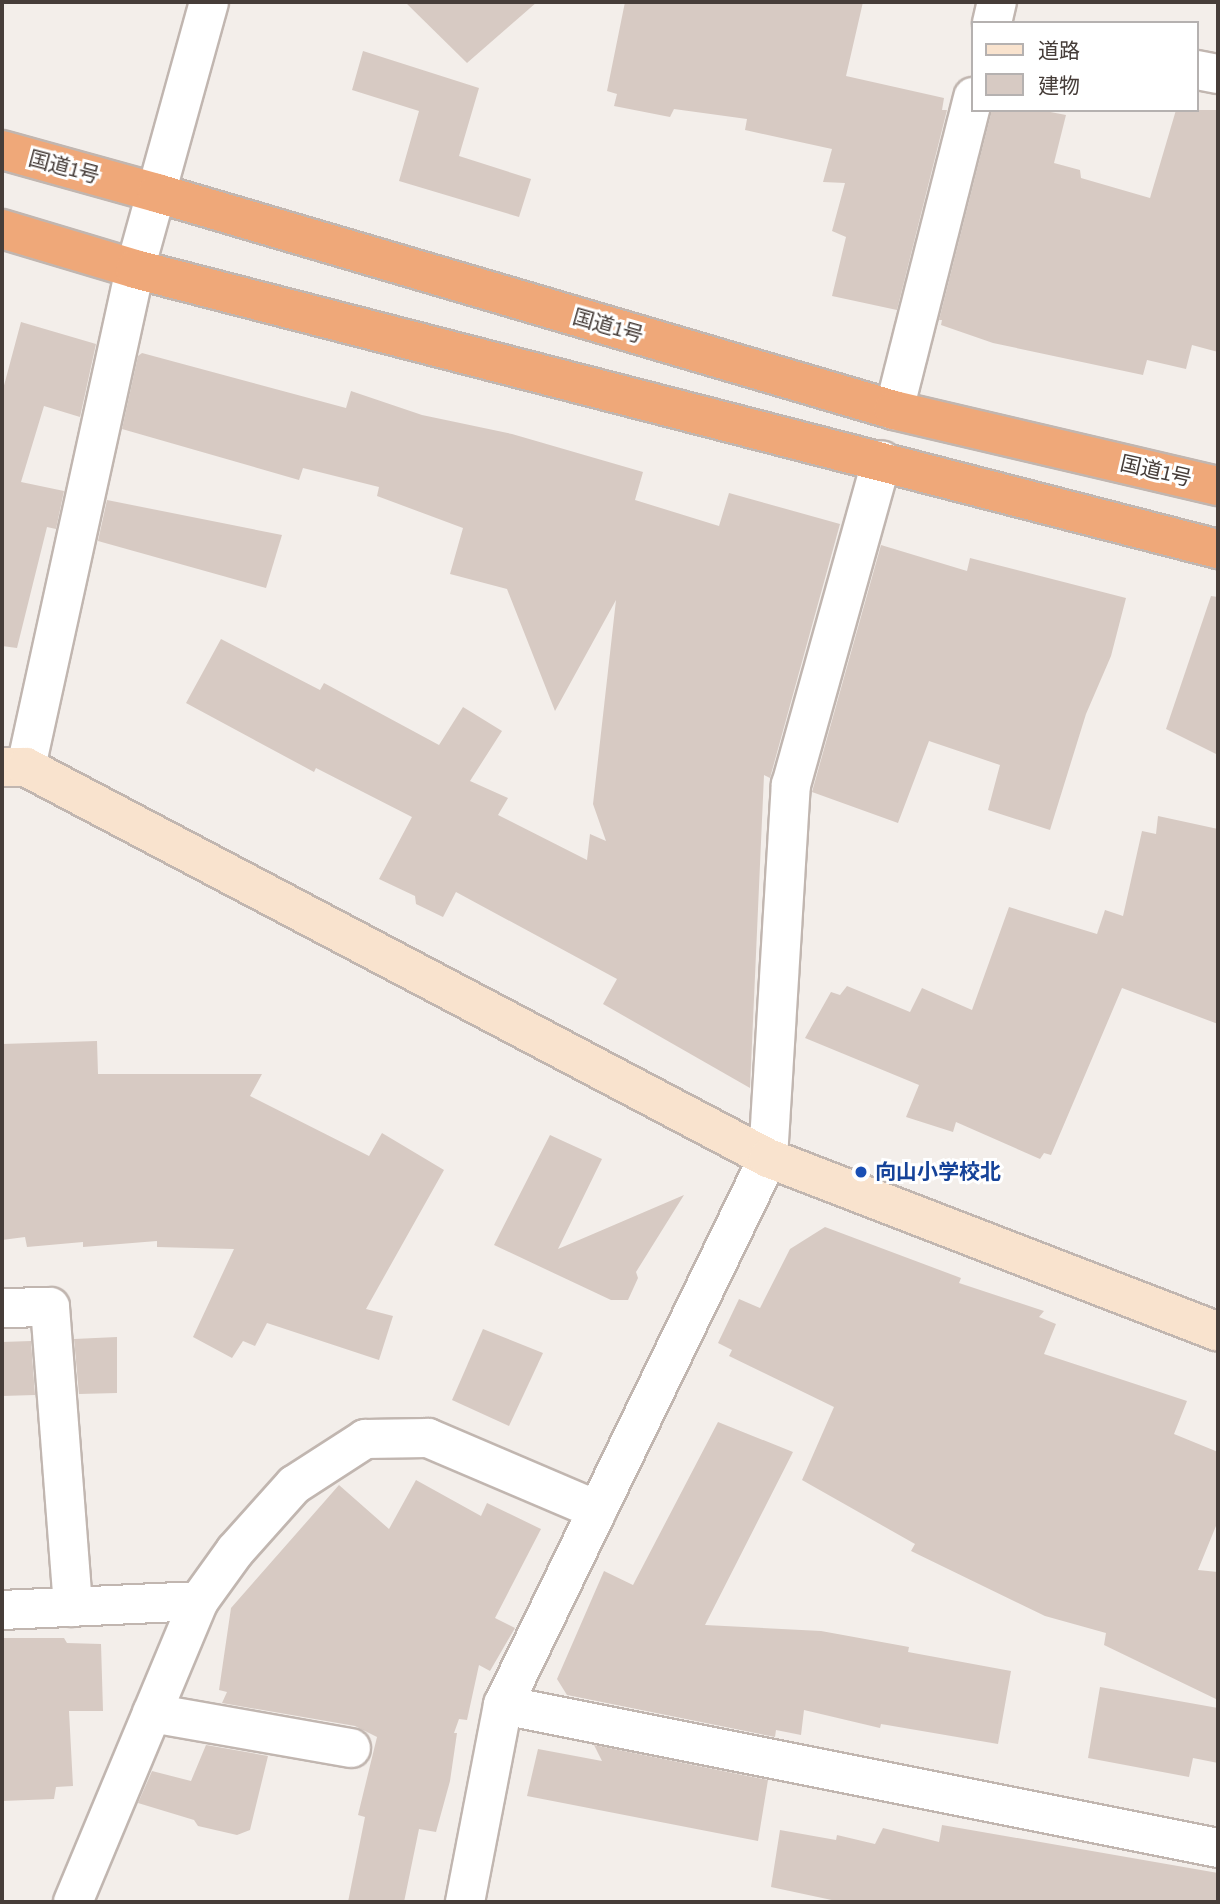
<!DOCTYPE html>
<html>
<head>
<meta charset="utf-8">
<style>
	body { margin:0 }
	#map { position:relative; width:1220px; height:1904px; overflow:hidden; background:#f3eeea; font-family:"Archivo Narrow","Noto Sans JP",sans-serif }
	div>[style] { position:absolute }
	.building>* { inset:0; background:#d7cac3 }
	.roads { filter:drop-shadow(2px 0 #c1b6b0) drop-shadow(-2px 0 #c1b6b0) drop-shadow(0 2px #c1b6b0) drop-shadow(0 -2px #c1b6b0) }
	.street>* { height:38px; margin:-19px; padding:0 19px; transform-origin:19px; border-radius:19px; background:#fff }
	.secondary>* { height:38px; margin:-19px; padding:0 19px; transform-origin:19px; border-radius:19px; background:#f9e3ce }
	.highway>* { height:38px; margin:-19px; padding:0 19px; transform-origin:19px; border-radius:19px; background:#efa879 }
	.dots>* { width:19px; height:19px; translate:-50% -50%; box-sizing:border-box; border:4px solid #fff; border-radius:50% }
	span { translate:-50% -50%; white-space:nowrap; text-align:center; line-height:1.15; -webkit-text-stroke:6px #fff; paint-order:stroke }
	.street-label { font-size:21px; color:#463d39 }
	.transit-label { font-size:21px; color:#164399; font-weight:700 }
	.left { translate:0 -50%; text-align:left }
	.frame { position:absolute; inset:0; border:4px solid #463d39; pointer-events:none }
	.legend { position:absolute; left:971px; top:21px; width:228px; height:91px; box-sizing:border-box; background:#fff; border:2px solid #b5b1b0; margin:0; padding:9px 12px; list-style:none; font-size:21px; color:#463d39 }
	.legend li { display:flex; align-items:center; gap:14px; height:35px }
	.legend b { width:35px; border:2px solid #b5b1b0 }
</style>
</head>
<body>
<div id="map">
	<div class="building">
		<i style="clip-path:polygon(405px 2px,537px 2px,467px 63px)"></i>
		<i style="clip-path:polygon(625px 2px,863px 2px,846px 76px,944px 98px,942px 110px,947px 110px,897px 310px,832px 296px,846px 237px,832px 231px,845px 183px,823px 182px,832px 149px,745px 130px,747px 119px,674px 109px,670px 117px,614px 106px,617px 94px,607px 91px)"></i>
		<i style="clip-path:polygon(363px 51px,479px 88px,459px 156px,531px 179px,519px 217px,399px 181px,419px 111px,352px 90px)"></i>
		<i style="clip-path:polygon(992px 110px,1040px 110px,1066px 115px,1054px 163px,1080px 170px,1081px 178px,1150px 198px,1176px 110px,1218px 110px,1218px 352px,1192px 345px,1186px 369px,1147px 360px,1143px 375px,993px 343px,941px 325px,942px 320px,939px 320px)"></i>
		<i style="clip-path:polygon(21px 322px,96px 344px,80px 417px,44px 406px,21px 482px,64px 491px,56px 529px,47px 527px,17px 648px,2px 646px,2px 393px)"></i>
		<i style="clip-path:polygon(142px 353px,346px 408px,351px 391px,422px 415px,512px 434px,643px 472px,635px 500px,719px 526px,729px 493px,840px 524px,770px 778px,764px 775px,750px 1088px,603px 1004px,617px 979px,456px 892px,443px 917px,416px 904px,415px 896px,379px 879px,412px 817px,316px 768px,314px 772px,186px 703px,221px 639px,320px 690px,324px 683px,439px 745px,463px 707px,502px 731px,470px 781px,508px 798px,498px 815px,587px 860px,590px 834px,606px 841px,593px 804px,616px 600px,555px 711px,507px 589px,450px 574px,463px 528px,377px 496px,379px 487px,303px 468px,299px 480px,122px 429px,138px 356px)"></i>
		<i style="clip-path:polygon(107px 500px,282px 535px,266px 588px,98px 541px)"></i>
		<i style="clip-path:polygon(881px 545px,967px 571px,970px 558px,1126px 598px,1111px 656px,1086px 714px,1050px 830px,988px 810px,1000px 765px,929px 741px,898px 823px,812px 792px)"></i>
		<i style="clip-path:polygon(1211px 596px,1218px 597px,1218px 755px,1166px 729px)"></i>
		<i style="clip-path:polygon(1158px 816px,1218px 829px,1218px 1024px,1122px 988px,1051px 1155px,1044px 1153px,1040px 1159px,956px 1122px,953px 1132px,906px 1117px,919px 1085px,805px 1038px,831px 992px,840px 995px,847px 986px,910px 1012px,922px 988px,972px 1010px,1009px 907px,1097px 934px,1105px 910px,1123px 916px,1142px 831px,1156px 834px)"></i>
		<i style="clip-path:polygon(97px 1041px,98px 1074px,262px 1074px,250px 1096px,369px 1156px,382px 1133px,444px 1170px,366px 1309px,393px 1316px,379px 1360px,267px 1323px,255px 1346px,243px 1341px,232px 1358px,193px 1337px,234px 1249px,157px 1247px,157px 1241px,83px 1247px,83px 1242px,27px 1247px,25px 1237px,2px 1240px,2px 1044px)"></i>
		<i style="clip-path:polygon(550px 1135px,602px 1159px,558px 1249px,684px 1195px,636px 1272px,638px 1278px,628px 1300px,611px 1300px,494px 1245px)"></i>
		<i style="clip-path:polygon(825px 1227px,961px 1278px,959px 1283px,1044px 1311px,1039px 1317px,1056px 1324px,1044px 1354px,1187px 1401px,1174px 1434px,1218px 1452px,1218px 1521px,1198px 1570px,1218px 1572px,1218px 1700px,1104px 1645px,1106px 1633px,1045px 1616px,911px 1551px,915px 1544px,802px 1480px,834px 1407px,729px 1356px,732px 1350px,718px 1343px,739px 1299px,760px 1308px,790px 1249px)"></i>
		<i style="clip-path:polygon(483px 1329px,543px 1353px,509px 1426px,452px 1400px)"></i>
		<i style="clip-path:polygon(117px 1337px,117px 1393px,79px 1394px,74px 1339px)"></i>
		<i style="clip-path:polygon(31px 1341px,35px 1395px,2px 1396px,2px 1342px)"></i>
		<i style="clip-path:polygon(718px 1422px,793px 1452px,705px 1625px,821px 1631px,909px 1647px,908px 1652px,1011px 1671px,998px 1744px,881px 1724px,880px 1728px,804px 1710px,801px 1735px,776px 1730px,775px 1737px,567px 1695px,557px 1679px,604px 1571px,633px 1585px)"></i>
		<i style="clip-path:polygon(416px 1480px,481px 1516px,487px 1503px,541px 1529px,495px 1618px,515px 1628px,490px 1671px,479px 1665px,467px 1720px,459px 1719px,454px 1733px,457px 1733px,450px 1781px,436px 1832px,419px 1829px,404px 1902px,348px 1902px,365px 1817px,358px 1815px,377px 1737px,355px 1726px,222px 1703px,227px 1692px,219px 1690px,231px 1608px,339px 1485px,389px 1529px)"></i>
		<i style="clip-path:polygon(2px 1638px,64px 1638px,67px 1643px,101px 1644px,103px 1711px,69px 1711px,73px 1786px,56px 1787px,54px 1799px,2px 1801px)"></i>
		<i style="clip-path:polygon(1100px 1687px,1218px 1708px,1218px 1763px,1193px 1758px,1189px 1777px,1088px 1758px)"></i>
		<i style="clip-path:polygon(206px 1745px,268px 1756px,250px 1830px,237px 1835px,198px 1826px,194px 1820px,138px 1803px,152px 1771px,191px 1781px)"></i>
		<i style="clip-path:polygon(594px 1745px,768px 1780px,758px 1841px,527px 1796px,538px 1749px,602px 1761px)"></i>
		<i style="clip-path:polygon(942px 1825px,1218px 1873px,1218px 1902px,841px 1902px,771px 1887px,780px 1830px,836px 1840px,837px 1835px,875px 1844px,883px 1828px,939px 1842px)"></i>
	</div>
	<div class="roads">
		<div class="street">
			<i style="left:992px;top:23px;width:22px;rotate:-77deg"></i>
			<i style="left:1197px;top:70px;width:21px;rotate:11deg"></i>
			<i style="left:894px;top:410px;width:323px;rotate:-75.8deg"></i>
			<i style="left:26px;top:767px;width:510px;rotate:-77.65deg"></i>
			<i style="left:135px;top:269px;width:277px;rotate:-74.5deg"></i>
			<i style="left:2px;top:1308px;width:48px;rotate:-1.2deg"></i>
			<i style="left:50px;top:1307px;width:301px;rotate:85.6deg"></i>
			<i style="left:2px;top:1610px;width:197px;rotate:-2.6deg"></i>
			<i style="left:503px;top:1705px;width:729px;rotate:11.31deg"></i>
			<i style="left:152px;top:1713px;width:202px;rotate:10deg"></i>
			<i style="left:73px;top:1902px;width:326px;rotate:-67.3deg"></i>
			<i style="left:199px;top:1601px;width:62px;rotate:-54.2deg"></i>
			<i style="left:235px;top:1551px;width:89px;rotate:-48.2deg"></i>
			<i style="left:294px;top:1485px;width:85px;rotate:-32.9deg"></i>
			<i style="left:365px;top:1439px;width:63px;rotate:-0.9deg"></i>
			<i style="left:428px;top:1438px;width:184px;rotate:23.1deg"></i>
			<i style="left:465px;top:1902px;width:201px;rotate:-79.1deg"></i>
			<i style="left:503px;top:1705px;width:608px;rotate:-64.15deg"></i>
			<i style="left:768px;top:1158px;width:374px;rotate:-86.5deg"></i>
			<i style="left:791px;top:785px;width:337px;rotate:-74.4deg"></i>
		</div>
		<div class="secondary">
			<i style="left:2px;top:767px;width:24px"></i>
			<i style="left:26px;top:767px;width:839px;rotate:27.79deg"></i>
			<i style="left:768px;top:1158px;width:482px;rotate:21.1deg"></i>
		</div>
		<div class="highway">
			<i style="left:2px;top:150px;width:161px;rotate:15.5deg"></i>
			<i style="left:157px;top:193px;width:768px;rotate:16.41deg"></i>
			<i style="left:894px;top:410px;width:333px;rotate:13.2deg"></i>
			<i style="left:2px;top:229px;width:139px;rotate:16.7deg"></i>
			<i style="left:135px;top:269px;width:1119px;rotate:14.5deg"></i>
		</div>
	</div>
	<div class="dots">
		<i style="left:861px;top:1172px;background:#1a4fb4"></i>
	</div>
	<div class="street-label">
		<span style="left:64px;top:167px;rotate:15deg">国道1号</span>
		<span style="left:608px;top:326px;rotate:16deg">国道1号</span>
		<span style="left:1156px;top:471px;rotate:13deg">国道1号</span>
	</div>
	<div class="transit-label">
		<span class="left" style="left:875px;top:1172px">向山小学校北</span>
	</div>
	<div class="frame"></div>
	<ul class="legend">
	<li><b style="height:9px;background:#f9e3ce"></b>道路</li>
	<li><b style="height:19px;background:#d7cac3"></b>建物</li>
	</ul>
</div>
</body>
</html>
